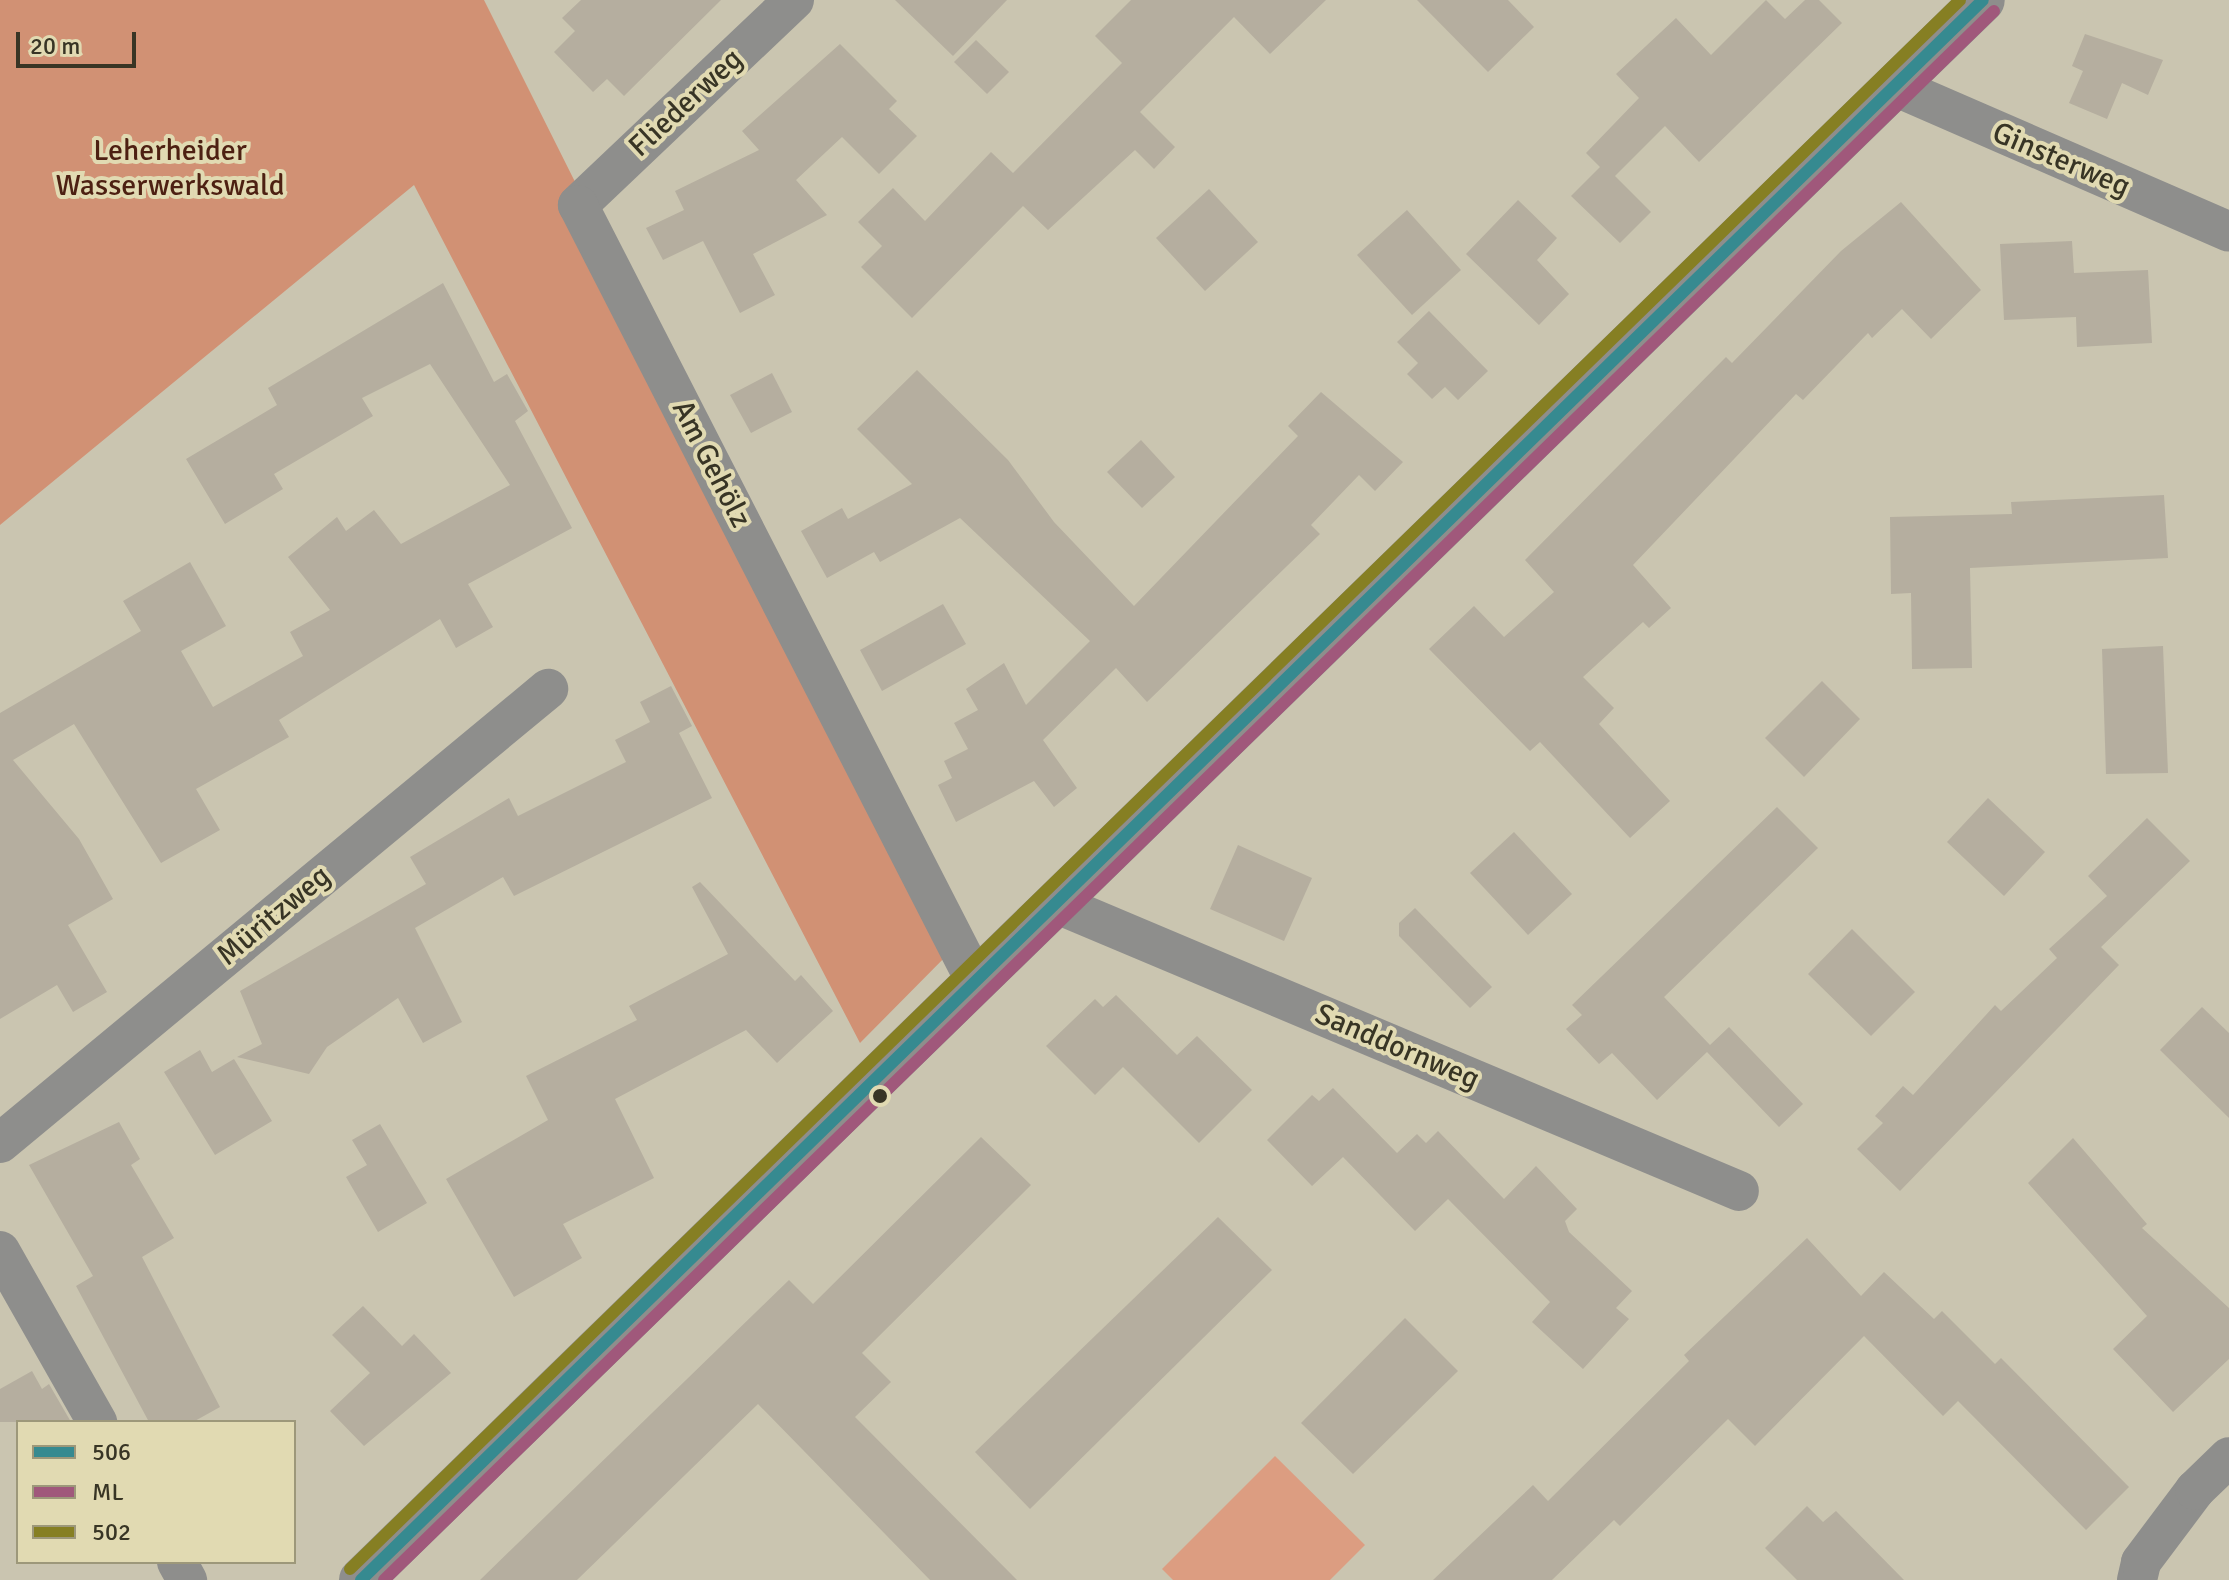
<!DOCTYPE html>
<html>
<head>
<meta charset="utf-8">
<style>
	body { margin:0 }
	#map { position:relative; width:2229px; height:1580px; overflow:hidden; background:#cac5b0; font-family:Signika,sans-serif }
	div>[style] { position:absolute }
	.green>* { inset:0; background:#dc9d81 }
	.forest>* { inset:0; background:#d19174 }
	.building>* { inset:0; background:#b5ae9f }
	.minor>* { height:40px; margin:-20px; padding:0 20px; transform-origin:20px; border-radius:20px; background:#8e8e8c }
	.tertiary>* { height:44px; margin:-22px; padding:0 22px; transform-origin:22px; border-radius:22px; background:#8e8e8c }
	.bus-1>* { height:12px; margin:-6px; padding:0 6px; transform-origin:6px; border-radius:6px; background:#368a90 }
	.bus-2>* { height:12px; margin:-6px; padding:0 6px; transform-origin:6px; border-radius:6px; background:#a0587b }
	.bus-3>* { height:12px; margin:-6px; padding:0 6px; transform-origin:6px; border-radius:6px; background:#867f23 }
	.dots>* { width:22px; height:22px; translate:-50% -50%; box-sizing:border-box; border:4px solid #e1dab2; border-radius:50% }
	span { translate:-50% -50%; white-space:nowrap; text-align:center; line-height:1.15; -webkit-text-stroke:8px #e1dab2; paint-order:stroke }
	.street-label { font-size:30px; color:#383525 }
	.park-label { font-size:30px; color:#4d2012 }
	.legend { position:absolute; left:16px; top:1420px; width:280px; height:144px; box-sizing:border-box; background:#e1dab2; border:2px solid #9d987a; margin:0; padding:10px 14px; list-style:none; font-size:24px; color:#383525 }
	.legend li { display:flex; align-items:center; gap:16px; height:40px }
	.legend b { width:40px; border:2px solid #9d987a }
	.scale { position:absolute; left:16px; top:32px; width:120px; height:36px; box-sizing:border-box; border:4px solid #383525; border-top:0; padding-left:10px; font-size:24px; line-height:28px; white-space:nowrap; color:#383525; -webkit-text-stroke:6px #e1dab2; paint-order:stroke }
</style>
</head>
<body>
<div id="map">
	<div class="green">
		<i style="clip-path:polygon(1275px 1456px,1365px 1545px,1330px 1580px,1173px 1580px,1162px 1569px)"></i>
	</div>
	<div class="forest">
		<i style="clip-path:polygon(0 0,484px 0,957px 945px,860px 1043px,414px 185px,0 525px)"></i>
	</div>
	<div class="building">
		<i style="clip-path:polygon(581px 0,721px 0,624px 96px,607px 79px,593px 92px,554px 52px,575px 31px,562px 18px)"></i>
		<i style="clip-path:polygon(895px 0,1007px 0,953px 56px)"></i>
		<i style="clip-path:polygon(1131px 0,1326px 0,1270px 54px,1234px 17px,1140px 112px,1175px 147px,1154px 169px,1135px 150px,1048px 230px,1023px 206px,912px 318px,861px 267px,882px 246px,858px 222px,893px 188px,925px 221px,991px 152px,1013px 173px,1122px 63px,1095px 36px)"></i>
		<i style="clip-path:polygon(1417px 0,1508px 0,1534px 27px,1488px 72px)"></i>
		<i style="clip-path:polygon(1766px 0,1785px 19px,1805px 0,1819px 0,1842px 23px,1699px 162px,1665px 126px,1615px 176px,1651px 212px,1620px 243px,1571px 196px,1600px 167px,1586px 153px,1639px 98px,1616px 74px,1676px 18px,1711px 55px)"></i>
		<i style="clip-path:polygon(2085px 34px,2163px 60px,2148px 95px,2122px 83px,2107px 119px,2069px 103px,2083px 71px,2072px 66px)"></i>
		<i style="clip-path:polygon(976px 40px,1009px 72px,987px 94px,954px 62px)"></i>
		<i style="clip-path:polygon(840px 44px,897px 101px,889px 109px,917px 136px,879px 174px,842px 137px,796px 180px,827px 215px,753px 254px,775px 295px,740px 313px,703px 241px,663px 260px,646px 228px,684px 210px,675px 191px,759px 150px,742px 131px)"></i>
		<i style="clip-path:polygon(1209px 189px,1258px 242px,1205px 291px,1156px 238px)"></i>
		<i style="clip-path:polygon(1518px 200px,1557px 238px,1537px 260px,1569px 294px,1539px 325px,1466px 254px)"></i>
		<i style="clip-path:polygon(1901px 202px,1981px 290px,1931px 339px,1902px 309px,1872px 338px,1868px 333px,1803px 400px,1796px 394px,1633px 565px,1671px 608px,1649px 628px,1643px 622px,1583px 677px,1614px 708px,1599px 724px,1670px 801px,1630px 838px,1540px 742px,1530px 751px,1429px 649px,1474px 606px,1504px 637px,1554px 592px,1525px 560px,1726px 357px,1732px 363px,1841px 251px)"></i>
		<i style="clip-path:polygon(1407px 210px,1461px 270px,1412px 315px,1357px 255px)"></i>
		<i style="clip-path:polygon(2072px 241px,2074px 273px,2148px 270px,2152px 343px,2077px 347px,2076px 317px,2004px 320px,2000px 244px)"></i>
		<i style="clip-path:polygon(443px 283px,494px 382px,507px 374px,528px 411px,515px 421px,572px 528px,468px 584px,493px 627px,456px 648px,440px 619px,279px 720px,289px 737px,196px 789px,220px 830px,161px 863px,74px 724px,13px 760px,79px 839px,113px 899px,68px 925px,107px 992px,73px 1012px,57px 985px,0 1019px,0 713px,141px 631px,123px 601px,190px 562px,226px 626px,181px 651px,213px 707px,303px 656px,290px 632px,330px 610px,288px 557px,337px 517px,346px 531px,374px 510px,401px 544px,510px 485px,430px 364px,362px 398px,373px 416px,274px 474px,283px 489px,225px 524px,186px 459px,277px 405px,268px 388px)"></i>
		<i style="clip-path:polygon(1429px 311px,1488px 371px,1458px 400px,1445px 387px,1432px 399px,1407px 374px,1418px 363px,1397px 342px)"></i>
		<i style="clip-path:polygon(917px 370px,1008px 460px,1054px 522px,1134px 606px,1298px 436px,1288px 426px,1321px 392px,1403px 462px,1375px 491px,1359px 475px,1311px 525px,1320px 534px,1147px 702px,1116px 668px,1043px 740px,1077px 788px,1054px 807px,1034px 781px,956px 822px,938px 785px,952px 778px,944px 761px,968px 749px,954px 723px,978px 710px,966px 689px,1004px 663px,1026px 705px,1090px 641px,960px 518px,880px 562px,874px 552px,827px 578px,801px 531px,842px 508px,848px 519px,912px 484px,857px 429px)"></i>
		<i style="clip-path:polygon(772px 373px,792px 412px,751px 433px,730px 395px)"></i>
		<i style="clip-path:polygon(1141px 440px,1175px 477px,1142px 508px,1107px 472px)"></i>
		<i style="clip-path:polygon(2164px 495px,2168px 558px,1970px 568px,1972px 668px,1912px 669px,1911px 593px,1891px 594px,1890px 517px,2012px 514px,2011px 502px)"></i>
		<i style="clip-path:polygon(943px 604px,966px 644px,882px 691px,860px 650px)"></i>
		<i style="clip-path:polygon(2163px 646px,2168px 773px,2106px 774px,2102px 649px)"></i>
		<i style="clip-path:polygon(1822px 681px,1860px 719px,1804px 777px,1765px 738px)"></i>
		<i style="clip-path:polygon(671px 686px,692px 726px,679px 733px,712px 798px,514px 896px,503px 877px,415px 928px,462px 1022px,423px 1043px,398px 998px,327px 1047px,309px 1074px,237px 1057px,262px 1044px,240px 991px,426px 884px,410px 857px,509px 798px,518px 816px,626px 762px,615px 740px,650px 722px,640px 702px)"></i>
		<i style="clip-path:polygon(1988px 798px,2045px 852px,2004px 896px,1947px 842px)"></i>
		<i style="clip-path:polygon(1777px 807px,1818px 848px,1664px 997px,1710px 1045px,1729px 1027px,1803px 1104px,1779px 1127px,1707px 1052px,1657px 1100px,1612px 1053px,1599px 1064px,1566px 1029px,1582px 1015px,1572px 1005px)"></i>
		<i style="clip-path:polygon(2147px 818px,2190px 861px,2101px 947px,2119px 965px,1900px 1191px,1857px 1149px,1883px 1123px,1875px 1116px,1903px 1086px,1913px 1095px,1995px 1005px,2001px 1011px,2057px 958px,2049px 949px,2107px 896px,2088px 876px)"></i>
		<i style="clip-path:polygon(1514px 832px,1572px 894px,1528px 935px,1470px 873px)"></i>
		<i style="clip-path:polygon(1238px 845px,1312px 878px,1284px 941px,1210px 909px)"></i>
		<i style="clip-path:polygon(700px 882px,795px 981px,801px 975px,833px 1011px,777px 1063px,746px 1030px,615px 1099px,654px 1178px,563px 1224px,582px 1258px,514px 1297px,446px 1179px,548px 1120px,526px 1076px,637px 1020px,629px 1006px,728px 954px,692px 887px)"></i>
		<i style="clip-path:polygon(1415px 908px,1492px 987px,1470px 1008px,1399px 936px,1399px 923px)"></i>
		<i style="clip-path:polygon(1852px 929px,1915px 992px,1871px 1036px,1808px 974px)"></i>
		<i style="clip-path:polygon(1116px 995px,1177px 1055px,1197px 1036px,1252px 1090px,1199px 1143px,1123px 1067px,1095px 1095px,1046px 1046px,1095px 999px,1103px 1007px)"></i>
		<i style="clip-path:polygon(2202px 1007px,2229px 1033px,2229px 1118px,2160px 1050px)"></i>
		<i style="clip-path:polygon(200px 1050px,212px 1072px,234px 1059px,272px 1121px,215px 1155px,164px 1072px)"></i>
		<i style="clip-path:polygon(1333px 1088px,1397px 1153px,1417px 1134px,1426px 1143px,1438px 1131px,1504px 1199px,1536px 1166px,1577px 1209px,1565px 1221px,1569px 1232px,1632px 1291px,1616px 1308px,1629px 1319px,1583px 1369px,1532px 1322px,1550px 1302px,1448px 1199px,1415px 1231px,1343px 1157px,1312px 1186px,1267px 1140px,1312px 1095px,1319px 1101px)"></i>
		<i style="clip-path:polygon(119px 1122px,140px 1159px,131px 1165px,174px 1238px,142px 1257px,220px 1407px,193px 1422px,149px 1422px,76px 1286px,93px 1276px,29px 1165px)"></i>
		<i style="clip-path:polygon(380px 1124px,427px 1203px,378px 1232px,346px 1177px,367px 1165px,352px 1140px)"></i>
		<i style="clip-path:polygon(981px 1137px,1031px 1185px,862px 1353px,891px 1382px,855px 1417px,1017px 1580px,930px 1580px,758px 1404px,577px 1580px,480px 1580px,789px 1280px,813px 1304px)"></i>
		<i style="clip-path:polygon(2073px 1138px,2147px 1224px,2142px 1228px,2229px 1308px,2229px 1359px,2173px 1412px,2113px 1349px,2147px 1316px,2028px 1183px)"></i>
		<i style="clip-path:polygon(1218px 1217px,1272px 1270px,1030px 1509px,975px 1452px)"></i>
		<i style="clip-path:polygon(1807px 1238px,1861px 1296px,1884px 1272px,1934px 1319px,1942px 1311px,1995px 1364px,2001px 1358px,2129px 1487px,2086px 1530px,1958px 1401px,1943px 1416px,1864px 1336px,1755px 1446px,1728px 1419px,1620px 1526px,1614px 1520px,1552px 1580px,1433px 1580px,1533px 1485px,1548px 1501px,1689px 1361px,1684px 1355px)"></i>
		<i style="clip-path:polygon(363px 1306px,402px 1346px,414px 1334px,451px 1373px,364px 1446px,330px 1411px,370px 1373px,332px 1335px)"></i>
		<i style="clip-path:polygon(1405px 1318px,1458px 1371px,1353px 1474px,1301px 1423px)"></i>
		<i style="clip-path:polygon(32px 1371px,42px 1389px,49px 1384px,71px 1422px,0 1422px,0 1389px)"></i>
		<i style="clip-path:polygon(1807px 1506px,1823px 1522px,1836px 1511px,1904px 1580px,1797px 1580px,1765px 1548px)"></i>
	</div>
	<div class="minor">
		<i style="left:794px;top:0;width:298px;rotate:136.5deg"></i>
		<i style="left:578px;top:205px;width:871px;rotate:62.88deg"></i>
		<i style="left:1894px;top:86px;width:365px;rotate:23.5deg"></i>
		<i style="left:1055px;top:903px;width:742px;rotate:22.83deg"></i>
		<i style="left:0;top:1143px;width:712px;rotate:-39.64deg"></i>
		<i style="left:0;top:1251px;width:197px;rotate:60.4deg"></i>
		<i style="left:177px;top:1562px;width:21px;rotate:61deg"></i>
		<i style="left:2137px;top:1580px;width:18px;rotate:-77deg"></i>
		<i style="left:2141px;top:1562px;width:90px;rotate:-53.1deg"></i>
		<i style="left:2195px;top:1490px;width:47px;rotate:-44.1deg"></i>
	</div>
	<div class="tertiary">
		<i style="left:361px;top:1580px;width:2264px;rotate:-44.25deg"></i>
	</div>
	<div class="bus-1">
		<i style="left:361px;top:1580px;width:2264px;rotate:-44.25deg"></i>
	</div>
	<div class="bus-2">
		<i style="left:384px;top:1580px;width:2248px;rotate:-44.26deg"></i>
	</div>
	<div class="bus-3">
		<i style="left:350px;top:1569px;width:2248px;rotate:-44.26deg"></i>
	</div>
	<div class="dots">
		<i style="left:880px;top:1096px;background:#383525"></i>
	</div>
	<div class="street-label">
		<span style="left:686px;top:103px;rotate:-43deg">Fliederweg</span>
		<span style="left:2061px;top:160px;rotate:23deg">Ginsterweg</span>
		<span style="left:711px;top:464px;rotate:63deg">Am Gehölz</span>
		<span style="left:274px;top:916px;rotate:-40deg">Müritzweg</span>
		<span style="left:1397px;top:1047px;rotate:23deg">Sanddornweg</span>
	</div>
	<div class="park-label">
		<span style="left:170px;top:168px">Leherheider<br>Wasserwerkswald</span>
	</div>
	<ul class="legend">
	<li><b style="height:10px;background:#368a90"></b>506</li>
	<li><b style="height:10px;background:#a0587b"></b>ML</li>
	<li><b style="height:10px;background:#867f23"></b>502</li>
	</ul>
	<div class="scale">20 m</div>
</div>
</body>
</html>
